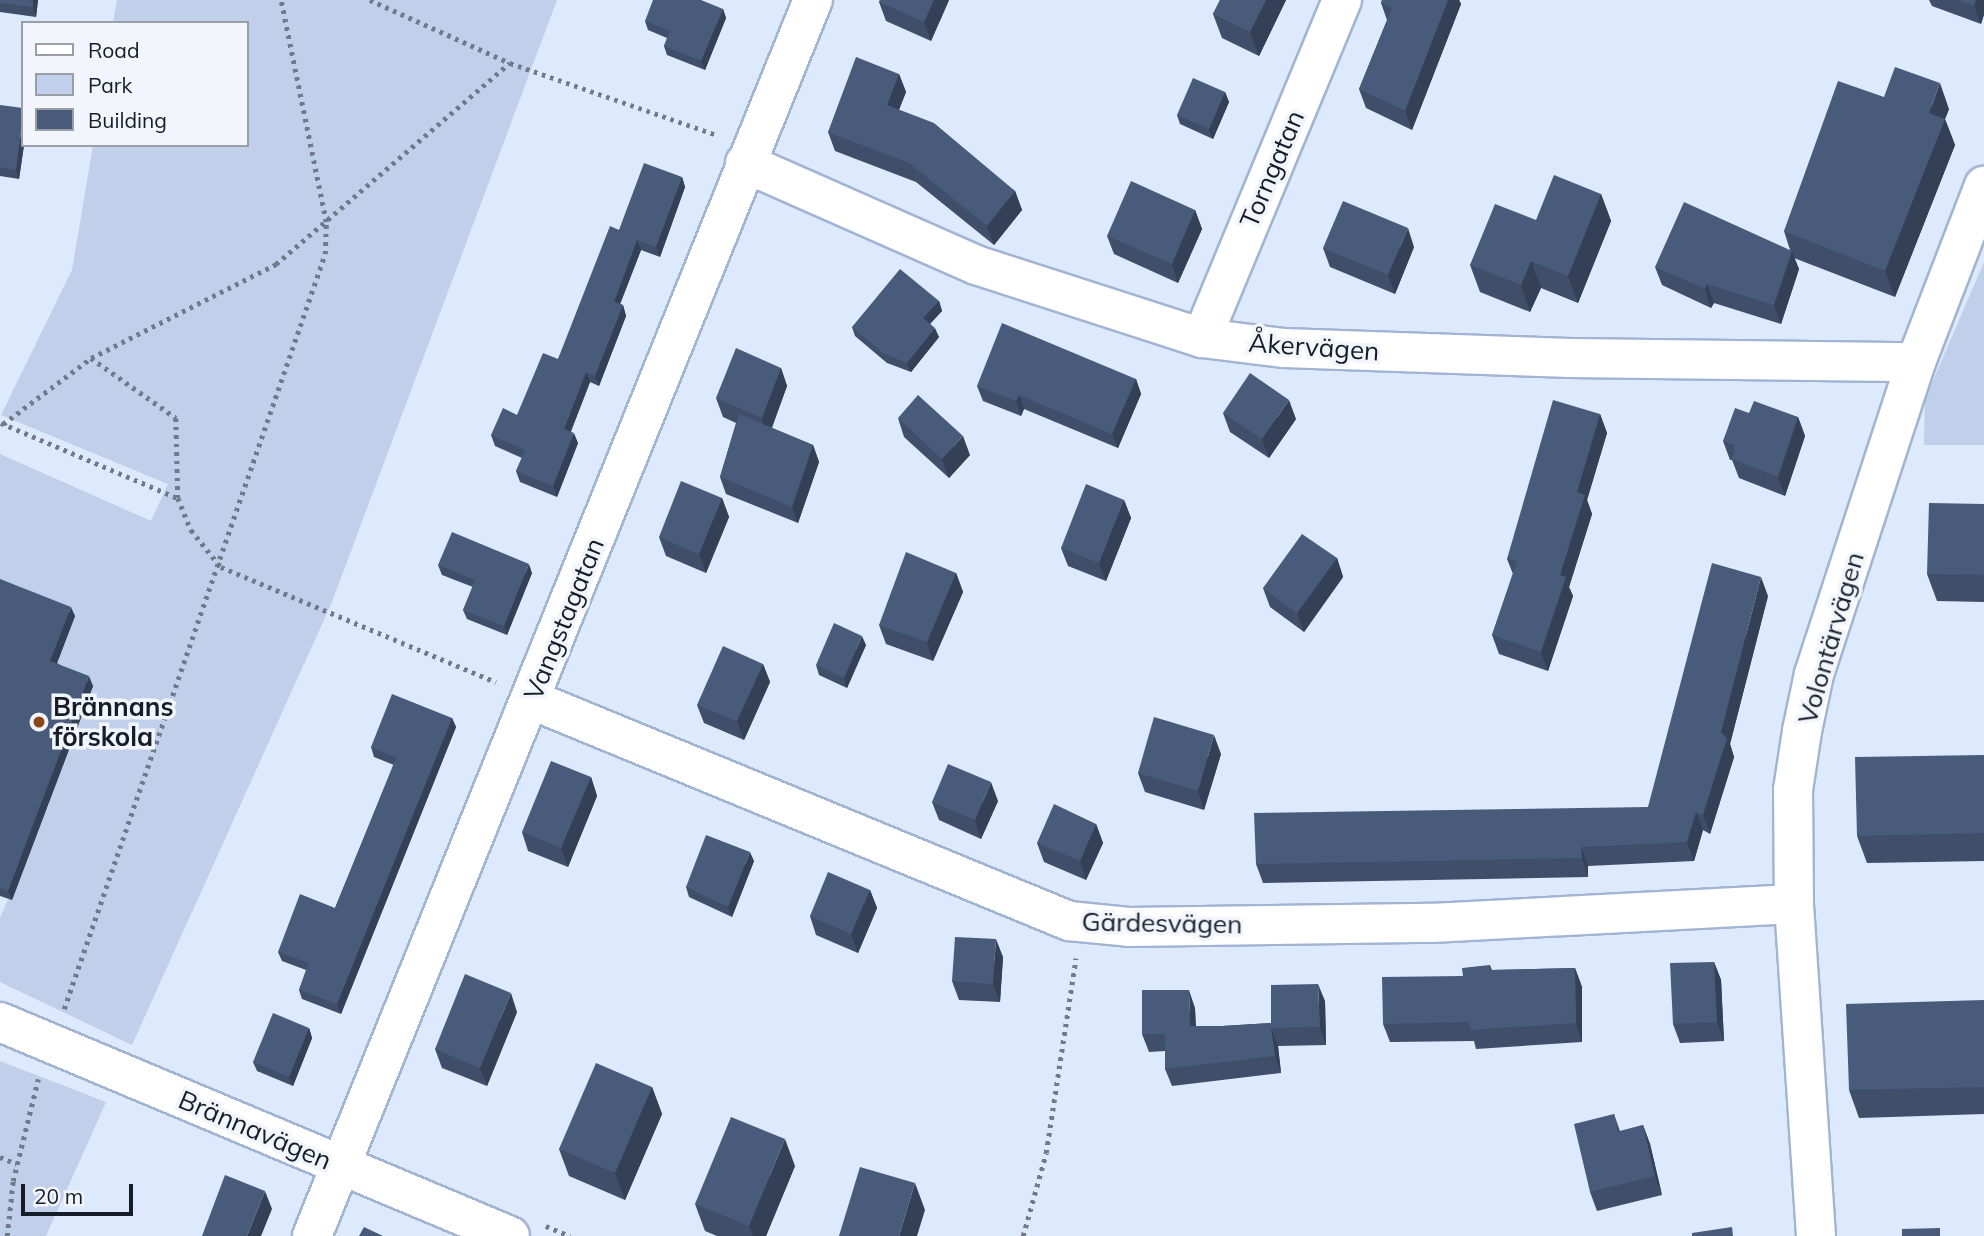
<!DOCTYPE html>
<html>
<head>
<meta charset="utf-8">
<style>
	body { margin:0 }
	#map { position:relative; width:1984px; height:1236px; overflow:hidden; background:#dde9fc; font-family:Mulish,sans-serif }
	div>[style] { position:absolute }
	.green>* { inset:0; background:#c0cfea }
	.path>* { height:4.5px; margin-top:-2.25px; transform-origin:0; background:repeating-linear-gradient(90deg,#717a89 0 3.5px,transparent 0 8.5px) }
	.roads { filter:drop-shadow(2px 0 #a2b4d3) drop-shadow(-2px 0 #a2b4d3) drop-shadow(0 2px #a2b4d3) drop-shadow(0 -2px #a2b4d3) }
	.minor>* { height:38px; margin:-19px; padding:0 19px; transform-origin:19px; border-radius:19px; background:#fff }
	.wall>* { inset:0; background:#3f4e69 }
	.shaded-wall>* { inset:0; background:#334055 }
	.building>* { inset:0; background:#495b7a }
	.dots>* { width:19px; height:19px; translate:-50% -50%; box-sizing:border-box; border:4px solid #f2f5fc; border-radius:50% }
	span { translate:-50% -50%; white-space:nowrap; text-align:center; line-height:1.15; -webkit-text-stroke:7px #f2f5fc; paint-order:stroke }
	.street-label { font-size:26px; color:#161d28 }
	.poi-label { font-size:26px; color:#161d28; font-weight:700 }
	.left { translate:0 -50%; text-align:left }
	.legend { position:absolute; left:21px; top:21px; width:228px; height:126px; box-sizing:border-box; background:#f2f5fc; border:2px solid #9a9fa7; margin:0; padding:9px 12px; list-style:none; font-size:21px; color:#161d28 }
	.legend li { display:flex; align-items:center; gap:14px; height:35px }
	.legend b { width:35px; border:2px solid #9a9fa7 }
	.scale { position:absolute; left:21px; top:1184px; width:112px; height:32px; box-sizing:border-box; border:4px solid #161d28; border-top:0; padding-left:9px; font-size:21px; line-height:24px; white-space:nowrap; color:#161d28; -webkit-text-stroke:5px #f2f5fc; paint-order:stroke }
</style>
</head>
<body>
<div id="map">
	<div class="green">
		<i style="clip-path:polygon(117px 0,557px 0,332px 602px,132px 1045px,0 982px,0 918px,49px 804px,30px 796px,54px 671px,0 587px,0 454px,151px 521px,168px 484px,1px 415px,72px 270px,93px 145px,247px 145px,247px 23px,113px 23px)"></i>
		<i style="clip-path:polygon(1984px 262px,1984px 445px,1924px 445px,1925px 399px)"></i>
		<i style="clip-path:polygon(0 1061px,106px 1102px,46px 1236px,0 1236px)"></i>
	</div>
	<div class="path">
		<i style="left:370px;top:0;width:154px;rotate:24.2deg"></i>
		<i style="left:510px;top:63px;width:219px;rotate:19.2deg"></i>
		<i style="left:91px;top:358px;width:104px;rotate:35.2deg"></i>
		<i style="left:176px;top:418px;width:80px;rotate:88.6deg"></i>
		<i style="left:1px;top:423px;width:192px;rotate:23deg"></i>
		<i style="left:178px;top:498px;width:35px;rotate:68deg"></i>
		<i style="left:191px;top:530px;width:48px;rotate:51deg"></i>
		<i style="left:221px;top:567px;width:298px;rotate:22.7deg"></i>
		<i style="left:3px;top:424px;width:110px;rotate:-36.9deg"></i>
		<i style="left:91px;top:358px;width:208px;rotate:-26.9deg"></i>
		<i style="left:276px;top:264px;width:308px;rotate:-40.7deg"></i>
		<i style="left:64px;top:1009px;width:799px;rotate:-70.93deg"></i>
		<i style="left:325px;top:254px;width:32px;rotate:-88deg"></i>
		<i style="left:326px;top:222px;width:227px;rotate:-101.5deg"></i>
		<i style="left:0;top:1157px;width:18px;rotate:22deg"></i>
		<i style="left:546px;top:1226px;width:26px;rotate:23deg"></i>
		<i style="left:7px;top:1236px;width:55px;rotate:-83.8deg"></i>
		<i style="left:13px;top:1181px;width:105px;rotate:-76.2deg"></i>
		<i style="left:1023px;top:1236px;width:86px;rotate:-74.5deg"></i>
		<i style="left:1046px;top:1153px;width:197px;rotate:-81.3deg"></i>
	</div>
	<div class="roads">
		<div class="minor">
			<i style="left:745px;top:163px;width:253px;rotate:23.8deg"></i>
			<i style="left:976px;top:265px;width:237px;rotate:17.9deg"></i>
			<i style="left:1202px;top:338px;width:83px;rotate:7deg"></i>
			<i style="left:1284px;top:348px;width:286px;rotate:2deg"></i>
			<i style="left:1570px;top:358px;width:346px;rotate:0.7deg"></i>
			<i style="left:1202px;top:338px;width:366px;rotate:-67.5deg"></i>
			<i style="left:532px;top:700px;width:581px;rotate:22.37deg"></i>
			<i style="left:1069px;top:921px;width:60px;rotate:5.7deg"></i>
			<i style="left:1129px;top:927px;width:303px;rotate:-0.8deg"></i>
			<i style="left:1432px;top:923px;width:362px;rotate:-3deg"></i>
			<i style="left:0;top:1022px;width:553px;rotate:22.76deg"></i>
			<i style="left:312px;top:1236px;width:1334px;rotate:-67.94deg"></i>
			<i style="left:1816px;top:1236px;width:333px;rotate:-93.8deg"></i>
			<i style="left:1794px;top:904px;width:114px;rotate:-90.5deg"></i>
			<i style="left:1793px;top:790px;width:60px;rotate:-81.3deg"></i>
			<i style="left:1802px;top:731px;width:58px;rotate:-78.1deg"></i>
			<i style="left:1814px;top:674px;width:328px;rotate:-71.9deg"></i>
			<i style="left:1916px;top:362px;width:189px;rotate:-68.9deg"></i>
		</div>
	</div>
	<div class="wall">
		<i style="clip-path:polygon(0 0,38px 0,36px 17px,0 12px)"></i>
		<i style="clip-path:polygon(880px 0,949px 0,931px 41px,886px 21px,879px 2px)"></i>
		<i style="clip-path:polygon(1220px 0,1286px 0,1259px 56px,1222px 38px,1213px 14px)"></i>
		<i style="clip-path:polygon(1382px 0,1459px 0,1461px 4px,1412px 130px,1366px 108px,1359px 89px,1387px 20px,1381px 3px)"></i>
		<i style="clip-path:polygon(1929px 0,1984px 0,1981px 24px,1932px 6px)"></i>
		<i style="clip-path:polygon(723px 9px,726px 18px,705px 70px,667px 55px,664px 46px,667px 38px,648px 30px,645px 21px)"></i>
		<i style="clip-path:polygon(899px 74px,906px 92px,899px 110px,1015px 191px,1022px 210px,994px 245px,916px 182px,835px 151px,828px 132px)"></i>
		<i style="clip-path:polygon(1225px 92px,1229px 102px,1213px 139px,1180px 124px,1177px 115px)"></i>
		<i style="clip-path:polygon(1884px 97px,1949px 109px,1945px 119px,1955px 145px,1895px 297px,1794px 258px,1799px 269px,1781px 324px,1714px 303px,1711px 308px,1662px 285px,1655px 267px,1790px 250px,1784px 231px)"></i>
		<i style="clip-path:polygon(0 105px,24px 145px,19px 179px,0 176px)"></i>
		<i style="clip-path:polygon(682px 177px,685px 187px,660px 257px,641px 250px,620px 304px,623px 305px,626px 316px,599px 386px,590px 382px,571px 431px,578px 443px,557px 497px,520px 482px,516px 471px,522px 458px,495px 446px,491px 435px,517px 415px,558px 359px,619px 230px)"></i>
		<i style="clip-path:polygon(1601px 194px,1611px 221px,1578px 303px,1541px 288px,1530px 312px,1480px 292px,1470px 265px,1536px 220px)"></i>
		<i style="clip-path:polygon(1195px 210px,1202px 229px,1178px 283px,1114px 254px,1107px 236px)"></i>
		<i style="clip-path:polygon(1414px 247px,1395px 294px,1330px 267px,1323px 248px)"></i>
		<i style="clip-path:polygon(939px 301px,942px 311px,930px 324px,939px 337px,911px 372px,887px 363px,855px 336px,852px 327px)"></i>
		<i style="clip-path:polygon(781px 368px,787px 386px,772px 428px,813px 445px,819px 462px,798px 523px,726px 494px,720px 477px,736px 423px,723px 417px,716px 398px)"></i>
		<i style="clip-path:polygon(1136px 379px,1141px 394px,1118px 448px,1024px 409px,1021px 416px,983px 401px,977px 386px)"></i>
		<i style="clip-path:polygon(1223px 413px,1296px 419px,1269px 458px,1230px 432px)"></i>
		<i style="clip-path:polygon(1749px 413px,1798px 417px,1805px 436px,1785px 496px,1739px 478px,1732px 460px,1730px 460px,1723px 441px)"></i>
		<i style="clip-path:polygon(1600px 414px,1607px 433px,1587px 500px,1592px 514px,1569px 587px,1573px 596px,1548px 671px,1499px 654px,1492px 635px,1513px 574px,1507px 559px)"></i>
		<i style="clip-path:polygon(898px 418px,970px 455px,949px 478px,904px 437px)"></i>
		<i style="clip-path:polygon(722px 498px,729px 517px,706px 573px,666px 556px,659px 537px)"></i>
		<i style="clip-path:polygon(1124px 500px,1131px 518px,1106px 581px,1068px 566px,1061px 548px)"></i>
		<i style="clip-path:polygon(1984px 504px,1984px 602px,1937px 601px,1927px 574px)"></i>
		<i style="clip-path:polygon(1337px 558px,1343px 577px,1304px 632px,1270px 607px,1263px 588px)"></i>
		<i style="clip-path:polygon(438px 565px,532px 573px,507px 635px,467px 619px,463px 610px,473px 587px,442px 575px)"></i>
		<i style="clip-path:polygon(956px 573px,963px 592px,933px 661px,886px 644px,879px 625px)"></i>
		<i style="clip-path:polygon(0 579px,75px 616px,57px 663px,93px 686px,12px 900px,0 896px)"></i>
		<i style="clip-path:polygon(1768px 596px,1730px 744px,1734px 757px,1710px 834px,1703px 830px,1694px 861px,1588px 866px,1588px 877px,1263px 883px,1256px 864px,1648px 807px)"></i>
		<i style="clip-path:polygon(866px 645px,847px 688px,819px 675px,816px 665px)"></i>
		<i style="clip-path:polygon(763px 664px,770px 682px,744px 740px,704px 723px,697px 705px)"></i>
		<i style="clip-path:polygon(452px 718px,456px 727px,341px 1014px,302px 999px,299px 990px,306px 970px,282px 961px,278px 952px,335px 908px,394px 765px,374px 757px,371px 747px)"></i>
		<i style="clip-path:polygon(1221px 754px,1204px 810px,1145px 792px,1138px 773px)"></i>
		<i style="clip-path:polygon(1984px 755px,1984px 861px,1867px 863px,1857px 836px)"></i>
		<i style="clip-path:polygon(591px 777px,597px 796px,568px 867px,528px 851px,522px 832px)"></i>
		<i style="clip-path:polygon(998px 801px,981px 839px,939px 820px,932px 802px)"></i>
		<i style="clip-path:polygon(1096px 824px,1103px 843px,1086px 880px,1044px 862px,1037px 843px)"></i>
		<i style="clip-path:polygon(754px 861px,732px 917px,689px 897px,686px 887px)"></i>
		<i style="clip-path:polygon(870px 890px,877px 908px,858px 953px,816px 935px,810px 916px)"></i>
		<i style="clip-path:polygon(1003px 957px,1000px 1002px,959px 1000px,952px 981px)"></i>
		<i style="clip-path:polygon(1714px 962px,1721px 980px,1724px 1041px,1680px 1043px,1673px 1024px)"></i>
		<i style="clip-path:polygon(1490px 965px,1492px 970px,1575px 968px,1582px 987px,1582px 1042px,1476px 1049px,1474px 1041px,1390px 1042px,1383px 1024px,1463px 976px)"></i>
		<i style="clip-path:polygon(1984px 1000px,1984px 1114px,1859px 1118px,1849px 1090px)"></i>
		<i style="clip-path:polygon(1325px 1001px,1326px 1045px,1278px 1046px,1281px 1073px,1172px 1086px,1165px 1069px,1165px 1051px,1149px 1052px,1142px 1034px,1195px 1008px,1196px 1026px,1222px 1026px,1271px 1023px)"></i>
		<i style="clip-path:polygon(517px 1012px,487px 1086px,442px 1068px,435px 1049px)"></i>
		<i style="clip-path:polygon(309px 1028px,312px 1038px,293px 1086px,257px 1071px,253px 1062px)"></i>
		<i style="clip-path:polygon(652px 1087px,662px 1114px,625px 1200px,569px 1176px,559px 1149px)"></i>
		<i style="clip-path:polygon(1614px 1114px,1620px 1131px,1643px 1125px,1650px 1144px,1662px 1195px,1597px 1211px,1590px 1192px)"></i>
		<i style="clip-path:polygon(795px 1166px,766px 1236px,717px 1236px,705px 1231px,695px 1204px)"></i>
	</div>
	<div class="shaded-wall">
		<i style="clip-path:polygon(33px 0,38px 0,36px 17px,33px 7px)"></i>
		<i style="clip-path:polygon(934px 0,949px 0,931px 41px,924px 22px)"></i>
		<i style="clip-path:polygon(1266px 0,1286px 0,1259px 56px,1250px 32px)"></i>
		<i style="clip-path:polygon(1448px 0,1459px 0,1461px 4px,1412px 130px,1405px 111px)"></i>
		<i style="clip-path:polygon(1976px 0,1984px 0,1984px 15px,1981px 24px,1974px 6px)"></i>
		<i style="clip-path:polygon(723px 9px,726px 18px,705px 70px,701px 61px)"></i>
		<i style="clip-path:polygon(899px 74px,906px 92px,893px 124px,887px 105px)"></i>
		<i style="clip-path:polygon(1940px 83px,1949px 109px,1945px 119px,1955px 145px,1895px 297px,1885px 271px,1929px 113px)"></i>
		<i style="clip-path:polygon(1225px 92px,1229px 102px,1213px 139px,1209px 129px)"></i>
		<i style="clip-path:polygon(23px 116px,24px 145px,19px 179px,16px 170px)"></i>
		<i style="clip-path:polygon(682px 177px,685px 187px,660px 257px,656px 247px)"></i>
		<i style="clip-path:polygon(1015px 191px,1022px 210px,994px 245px,987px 226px)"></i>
		<i style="clip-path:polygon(1601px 194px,1611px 221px,1578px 303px,1568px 276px)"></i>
		<i style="clip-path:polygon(1195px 210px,1202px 229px,1178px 283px,1172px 264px)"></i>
		<i style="clip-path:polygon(1408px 228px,1414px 247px,1395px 294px,1388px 275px)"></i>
		<i style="clip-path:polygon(637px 240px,641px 250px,617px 312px,614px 302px)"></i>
		<i style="clip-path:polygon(1792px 251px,1799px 269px,1781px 324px,1774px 305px)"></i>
		<i style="clip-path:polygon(1531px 261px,1541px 288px,1530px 312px,1521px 285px)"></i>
		<i style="clip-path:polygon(1707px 284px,1714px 303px,1711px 308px,1705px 289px)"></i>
		<i style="clip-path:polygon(939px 301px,942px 311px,927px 327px,923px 318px)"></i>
		<i style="clip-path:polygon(623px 305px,626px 316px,599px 386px,595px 376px)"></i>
		<i style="clip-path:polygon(935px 328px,939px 337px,911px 372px,907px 363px)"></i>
		<i style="clip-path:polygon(781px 368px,787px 386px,768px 437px,762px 418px)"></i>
		<i style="clip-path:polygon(586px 372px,590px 382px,568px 439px,564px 429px)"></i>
		<i style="clip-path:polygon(1136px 379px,1141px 394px,1118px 448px,1112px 434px)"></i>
		<i style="clip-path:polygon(1019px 395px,1024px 409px,1021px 416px,1016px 401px)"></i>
		<i style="clip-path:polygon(1289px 400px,1296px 419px,1269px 458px,1262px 439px)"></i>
		<i style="clip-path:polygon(1600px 414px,1607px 433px,1587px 500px,1592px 514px,1569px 587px,1573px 596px,1548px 671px,1541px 652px,1560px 575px,1577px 492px)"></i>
		<i style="clip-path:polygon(1798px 417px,1805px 436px,1785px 496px,1778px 477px)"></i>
		<i style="clip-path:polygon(574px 433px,578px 443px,557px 497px,553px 486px)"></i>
		<i style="clip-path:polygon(963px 436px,970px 455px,949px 478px,942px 459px)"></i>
		<i style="clip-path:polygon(813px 445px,819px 462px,798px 523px,792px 507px)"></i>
		<i style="clip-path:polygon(722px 498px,729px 517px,706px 573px,699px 554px)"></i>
		<i style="clip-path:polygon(1124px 500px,1131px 518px,1106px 581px,1099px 563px)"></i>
		<i style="clip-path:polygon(1337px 558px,1343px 577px,1304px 632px,1297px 613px)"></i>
		<i style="clip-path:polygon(529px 564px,532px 573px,507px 635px,504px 626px)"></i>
		<i style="clip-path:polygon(956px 573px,963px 592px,933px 661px,927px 642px)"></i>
		<i style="clip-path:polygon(1761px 577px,1768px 596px,1730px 744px,1734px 757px,1710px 834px,1703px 815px,1721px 732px)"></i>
		<i style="clip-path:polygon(71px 607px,75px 616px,54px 671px,50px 661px)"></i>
		<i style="clip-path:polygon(862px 636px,866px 645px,847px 688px,844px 678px)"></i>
		<i style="clip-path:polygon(763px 664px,770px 682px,744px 740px,737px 721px)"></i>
		<i style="clip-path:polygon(89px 676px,93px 686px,12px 900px,8px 891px)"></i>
		<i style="clip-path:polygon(452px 718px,456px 727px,341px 1014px,337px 1004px)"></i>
		<i style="clip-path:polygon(1214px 735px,1221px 754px,1204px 810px,1198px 791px)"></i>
		<i style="clip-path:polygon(591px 777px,597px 796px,568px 867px,561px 848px)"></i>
		<i style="clip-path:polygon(991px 782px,998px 801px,981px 839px,975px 820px)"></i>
		<i style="clip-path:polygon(1696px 812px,1703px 830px,1694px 861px,1687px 842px)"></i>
		<i style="clip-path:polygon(1096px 824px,1103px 843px,1086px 880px,1080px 861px)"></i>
		<i style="clip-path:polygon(1581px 847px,1588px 866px,1588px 877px,1582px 858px)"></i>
		<i style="clip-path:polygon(750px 852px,754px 861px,732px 917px,728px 907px)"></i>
		<i style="clip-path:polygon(870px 890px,877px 908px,858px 953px,851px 934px)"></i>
		<i style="clip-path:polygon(996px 939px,1003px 957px,1000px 1002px,993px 984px)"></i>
		<i style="clip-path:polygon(1714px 962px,1721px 980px,1724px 1041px,1717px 1022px)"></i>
		<i style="clip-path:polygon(1575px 968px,1582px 987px,1582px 1042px,1576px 1023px)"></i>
		<i style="clip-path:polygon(1318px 984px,1325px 1001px,1326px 1045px,1320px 1027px)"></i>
		<i style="clip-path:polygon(1189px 990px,1195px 1008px,1196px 1043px,1190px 1026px)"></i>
		<i style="clip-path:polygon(511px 993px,517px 1012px,487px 1086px,480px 1068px)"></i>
		<i style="clip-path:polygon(309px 1028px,312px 1038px,293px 1086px,289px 1077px)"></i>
		<i style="clip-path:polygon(1271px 1028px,1278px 1046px,1281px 1073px,1275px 1056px)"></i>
		<i style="clip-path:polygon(652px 1087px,662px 1114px,625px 1200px,615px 1173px)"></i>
		<i style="clip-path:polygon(1643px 1125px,1650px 1144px,1662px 1195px,1655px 1176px)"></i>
		<i style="clip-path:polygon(785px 1139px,795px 1166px,766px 1236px,753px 1236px,749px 1226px)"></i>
		<i style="clip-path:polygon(915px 1183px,925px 1210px,917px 1236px,899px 1236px)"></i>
		<i style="clip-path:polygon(265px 1191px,272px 1209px,261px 1236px,247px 1236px)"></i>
	</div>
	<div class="building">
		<i style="clip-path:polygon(0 0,33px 0,33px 7px,0 3px)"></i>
		<i style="clip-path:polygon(653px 0,701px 0,723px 9px,701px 61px,664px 46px,670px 31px,645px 21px)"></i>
		<i style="clip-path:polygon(880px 0,934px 0,924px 22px,879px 2px)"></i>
		<i style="clip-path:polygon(1220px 0,1266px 0,1250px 32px,1213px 14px)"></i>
		<i style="clip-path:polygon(1382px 0,1448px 0,1405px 111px,1359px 89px,1392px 8px,1381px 3px)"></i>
		<i style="clip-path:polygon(1958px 0,1976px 0,1974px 6px)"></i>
		<i style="clip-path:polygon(856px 57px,899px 74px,887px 105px,934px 123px,1015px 191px,987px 226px,909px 163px,828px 132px)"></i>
		<i style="clip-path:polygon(1895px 67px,1940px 83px,1929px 113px,1945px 119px,1885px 271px,1784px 231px,1838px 81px,1884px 97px)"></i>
		<i style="clip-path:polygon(1193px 78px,1225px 92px,1209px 129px,1177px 115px)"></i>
		<i style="clip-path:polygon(0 105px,23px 108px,23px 116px,16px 170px,0 167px)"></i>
		<i style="clip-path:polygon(644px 163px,682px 177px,656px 247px,637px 240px,614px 302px,623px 305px,595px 376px,586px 372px,564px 429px,574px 433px,553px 486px,516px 471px,525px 450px,491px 435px,503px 408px,517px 415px,543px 353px,558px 359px,610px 226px,619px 230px)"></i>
		<i style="clip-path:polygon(1554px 175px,1601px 194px,1568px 276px,1531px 261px,1521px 285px,1470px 265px,1495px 204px,1536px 220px)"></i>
		<i style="clip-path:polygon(1131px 181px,1195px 210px,1172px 264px,1107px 236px)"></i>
		<i style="clip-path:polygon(1343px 201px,1408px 228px,1388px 275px,1323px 248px)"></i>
		<i style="clip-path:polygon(1684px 202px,1792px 251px,1774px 305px,1707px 284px,1705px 289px,1655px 267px)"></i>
		<i style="clip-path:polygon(900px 269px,939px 301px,923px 318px,935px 328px,907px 363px,883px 353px,852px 327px)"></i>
		<i style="clip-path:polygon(1002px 323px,1136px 379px,1112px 434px,1019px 395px,1016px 401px,977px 386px)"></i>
		<i style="clip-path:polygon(736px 348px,781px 368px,762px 418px,716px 398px)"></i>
		<i style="clip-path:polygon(1250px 373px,1289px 400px,1262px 439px,1223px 413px)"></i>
		<i style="clip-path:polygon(918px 395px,963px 436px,942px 459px,898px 418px)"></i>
		<i style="clip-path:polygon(1553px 400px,1600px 414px,1577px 492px,1585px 495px,1560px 575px,1566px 577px,1541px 652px,1492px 635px,1517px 561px,1507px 559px)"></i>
		<i style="clip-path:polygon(1754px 401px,1798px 417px,1778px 477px,1732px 459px,1735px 445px,1723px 441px,1735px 408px,1749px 413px)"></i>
		<i style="clip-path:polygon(739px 414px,813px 445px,792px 507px,720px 477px)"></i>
		<i style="clip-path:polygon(681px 481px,722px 498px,699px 554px,659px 537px)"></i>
		<i style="clip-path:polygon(1086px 484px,1124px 500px,1099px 563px,1061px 548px)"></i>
		<i style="clip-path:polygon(1929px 503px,1984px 504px,1984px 575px,1927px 574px)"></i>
		<i style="clip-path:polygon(452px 532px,529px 564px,504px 626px,463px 610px,475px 580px,438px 565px)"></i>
		<i style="clip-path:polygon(1302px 534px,1337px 558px,1297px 613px,1263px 588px)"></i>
		<i style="clip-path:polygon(906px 552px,956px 573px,927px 642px,879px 625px)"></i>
		<i style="clip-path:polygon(1712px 563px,1761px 577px,1721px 732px,1727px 738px,1703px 815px,1696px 812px,1687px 842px,1581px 847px,1582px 858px,1256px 864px,1254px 813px,1648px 807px)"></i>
		<i style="clip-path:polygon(0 579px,71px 607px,50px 661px,89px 676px,8px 891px,0 888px)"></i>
		<i style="clip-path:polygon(834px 623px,862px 636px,844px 678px,816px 665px)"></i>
		<i style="clip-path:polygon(723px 646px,763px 664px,737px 721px,697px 705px)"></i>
		<i style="clip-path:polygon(392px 694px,452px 718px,337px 1004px,299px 990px,309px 963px,278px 952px,300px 894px,335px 908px,396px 758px,371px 747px)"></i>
		<i style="clip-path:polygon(1154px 717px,1214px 735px,1198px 791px,1138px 773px)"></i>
		<i style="clip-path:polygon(1984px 755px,1984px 833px,1857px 836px,1855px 757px)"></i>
		<i style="clip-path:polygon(551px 761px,591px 777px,561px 848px,522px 832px)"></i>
		<i style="clip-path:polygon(948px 764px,991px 782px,975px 820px,932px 802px)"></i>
		<i style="clip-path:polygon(1054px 804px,1096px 824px,1080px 861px,1037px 843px)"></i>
		<i style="clip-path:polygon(706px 835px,750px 852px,728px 907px,686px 887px)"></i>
		<i style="clip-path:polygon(828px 872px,870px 890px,851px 934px,810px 916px)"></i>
		<i style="clip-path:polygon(955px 937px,996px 939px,993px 984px,952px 981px)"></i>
		<i style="clip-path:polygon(1714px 962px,1717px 1022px,1673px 1024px,1670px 963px)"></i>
		<i style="clip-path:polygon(1490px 965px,1490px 970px,1575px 968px,1576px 1023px,1470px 1030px,1469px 1022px,1383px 1024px,1382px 977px,1463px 976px,1462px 968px)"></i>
		<i style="clip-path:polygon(465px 974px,511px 993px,480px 1068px,435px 1049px)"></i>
		<i style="clip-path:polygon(1318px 984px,1320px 1027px,1271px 1028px,1275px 1056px,1165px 1069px,1165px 1034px,1142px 1034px,1142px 990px,1189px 990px,1190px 1026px,1222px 1026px,1271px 1023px,1271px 985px)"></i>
		<i style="clip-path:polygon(1984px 1000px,1984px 1087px,1849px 1090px,1846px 1004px)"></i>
		<i style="clip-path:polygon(273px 1013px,309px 1028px,289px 1077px,253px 1062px)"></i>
		<i style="clip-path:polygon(596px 1063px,652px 1087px,615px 1173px,559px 1149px)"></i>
		<i style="clip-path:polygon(1614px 1114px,1618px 1132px,1643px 1125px,1655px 1176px,1590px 1192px,1574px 1124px)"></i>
		<i style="clip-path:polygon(731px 1117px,785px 1139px,749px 1226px,695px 1204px)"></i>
		<i style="clip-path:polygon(860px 1167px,915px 1183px,899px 1236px,839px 1236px)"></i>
		<i style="clip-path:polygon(225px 1175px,265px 1191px,247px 1236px,202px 1236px)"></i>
		<i style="clip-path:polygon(364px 1227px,383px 1236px,359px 1236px)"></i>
		<i style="clip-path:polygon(1732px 1227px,1733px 1236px,1692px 1236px,1692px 1233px)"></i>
		<i style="clip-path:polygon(1940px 1228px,1940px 1236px,1902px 1236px,1902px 1229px)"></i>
	</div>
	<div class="dots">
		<i style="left:39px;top:722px;background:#8a4719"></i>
	</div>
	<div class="street-label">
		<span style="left:1272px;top:169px;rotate:-67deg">Torngatan</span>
		<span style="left:1314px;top:347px;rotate:4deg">Åkervägen</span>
		<span style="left:564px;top:619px;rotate:-68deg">Vangstagatan</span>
		<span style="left:1831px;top:638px;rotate:-74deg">Volontärvägen</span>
		<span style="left:1162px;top:923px;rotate:1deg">Gärdesvägen</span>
		<span style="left:255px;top:1130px;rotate:23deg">Brännavägen</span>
	</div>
	<div class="poi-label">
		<span class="left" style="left:53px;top:722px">Brännans<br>förskola</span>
	</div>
	<ul class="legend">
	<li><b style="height:9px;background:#fff"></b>Road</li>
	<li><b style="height:19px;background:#c0cfea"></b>Park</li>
	<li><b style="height:19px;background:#495b7a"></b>Building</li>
	</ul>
	<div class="scale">20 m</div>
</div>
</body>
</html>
